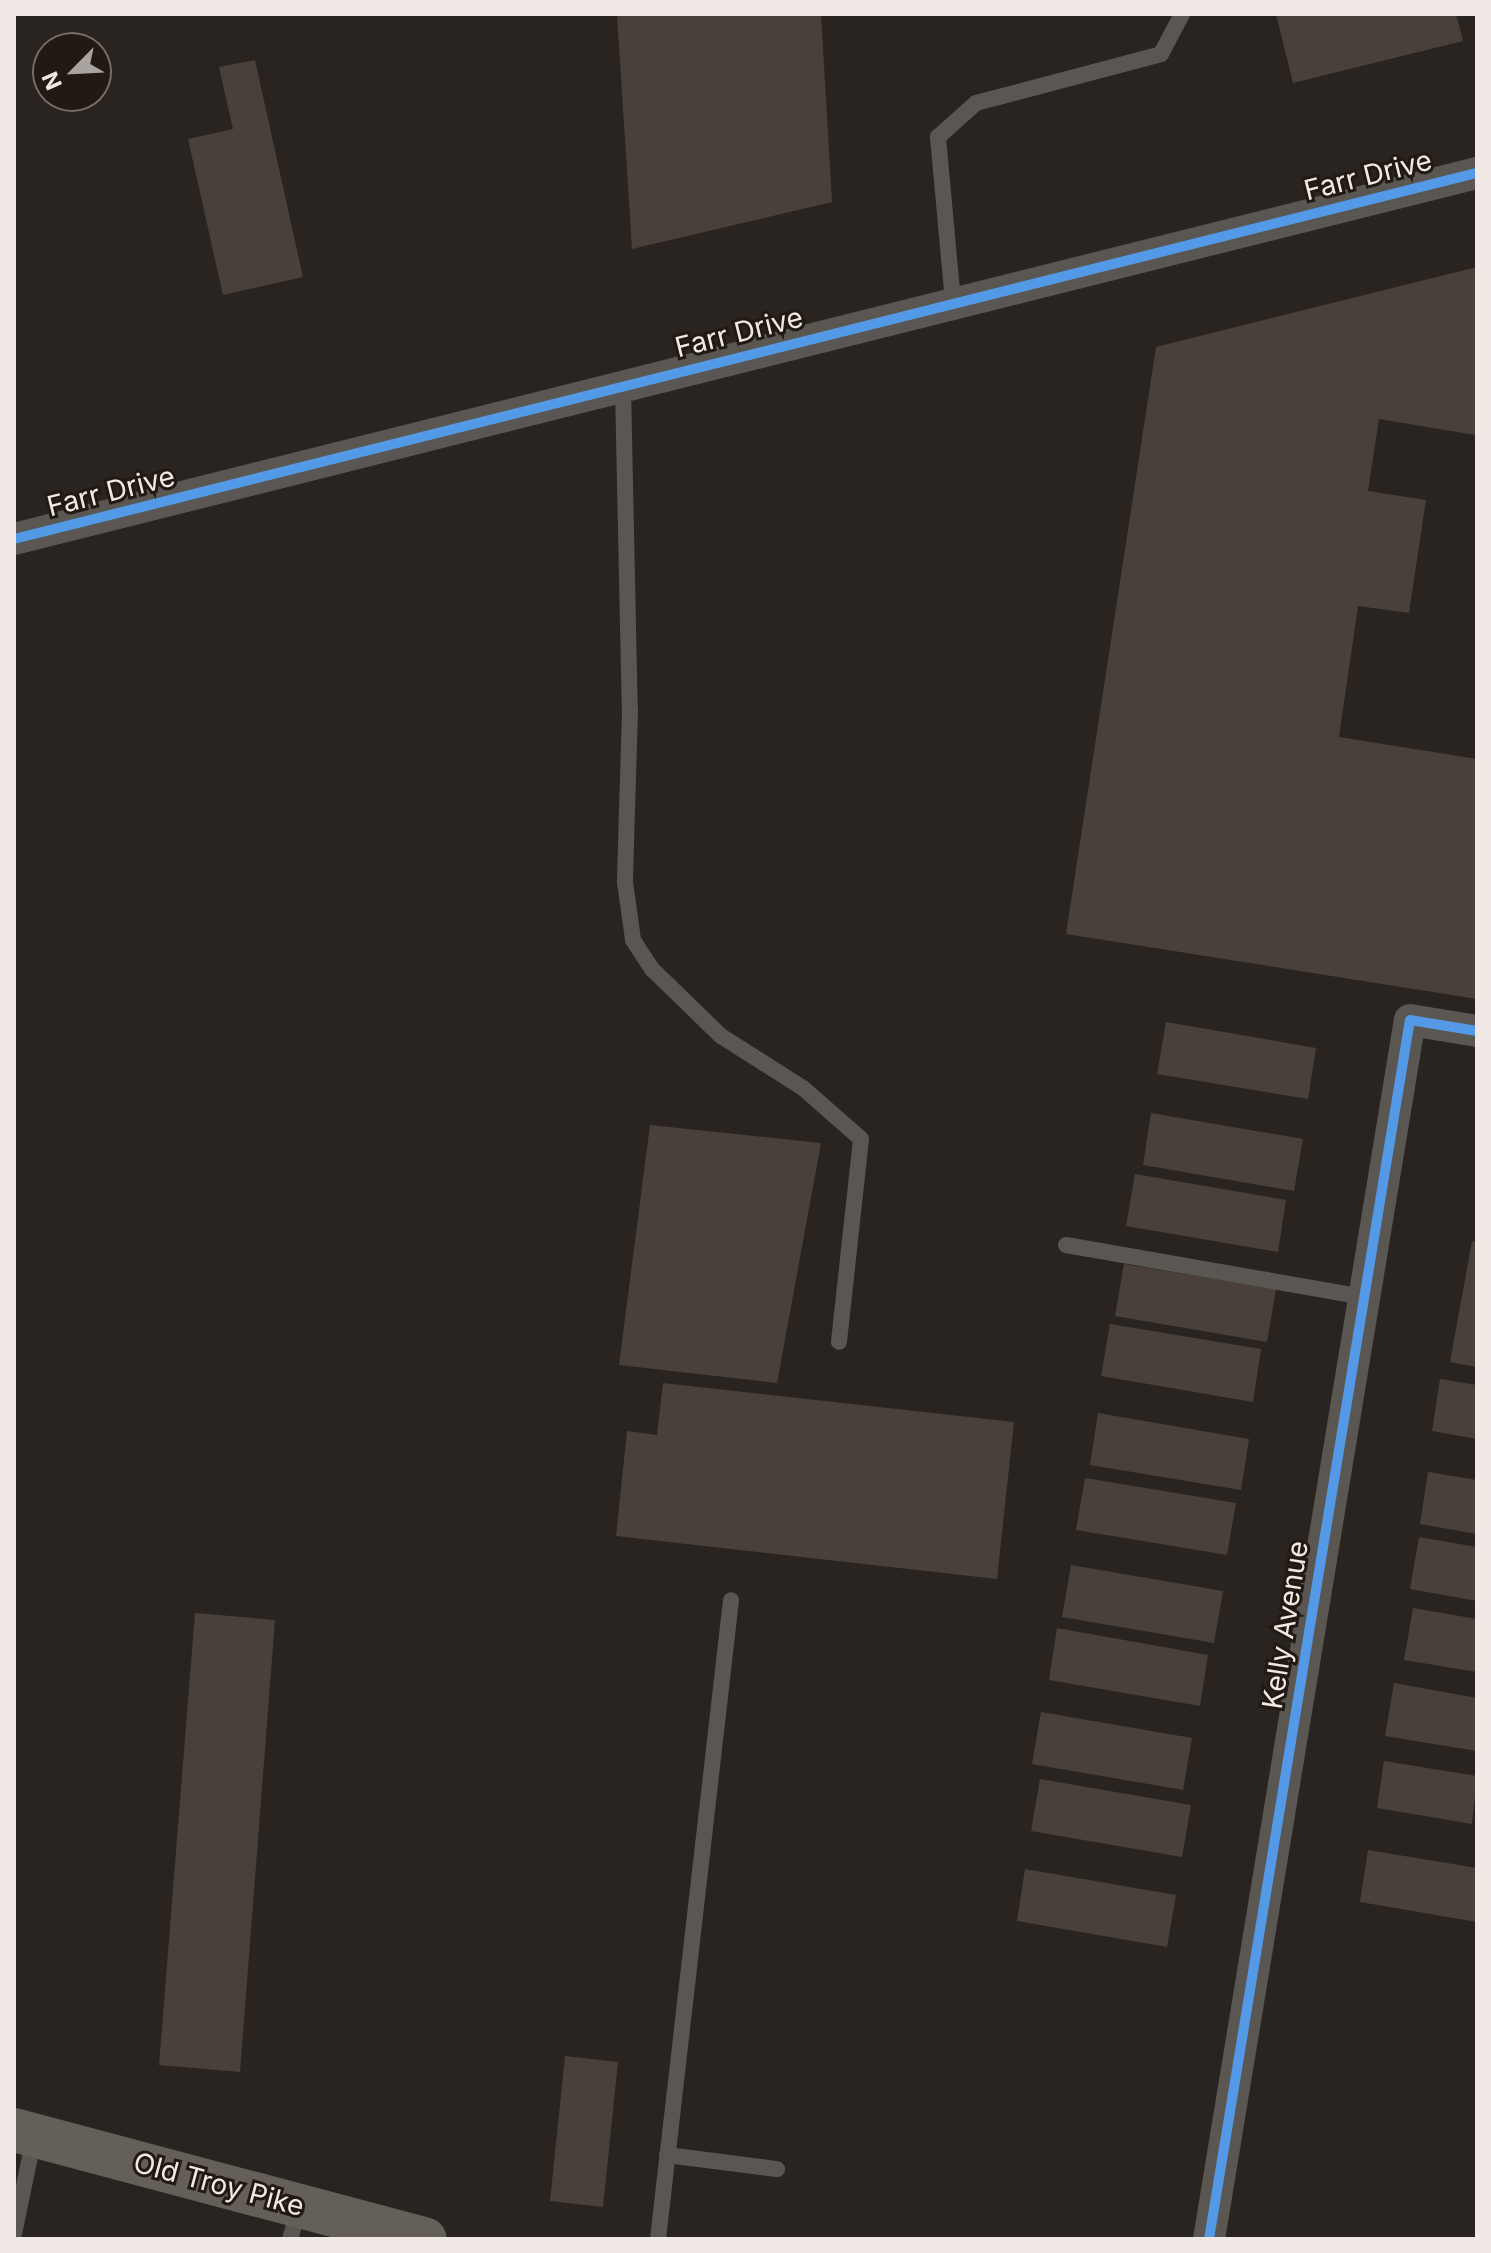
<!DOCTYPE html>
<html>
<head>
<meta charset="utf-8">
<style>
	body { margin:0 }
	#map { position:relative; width:1491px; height:2253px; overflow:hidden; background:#292420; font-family:Inter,sans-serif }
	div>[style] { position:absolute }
	.building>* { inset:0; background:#49403a }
	.service>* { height:16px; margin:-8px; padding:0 8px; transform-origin:8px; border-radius:8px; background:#5a5651 }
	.minor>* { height:32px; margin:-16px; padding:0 16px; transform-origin:16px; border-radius:16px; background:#5a5651 }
	.primary>* { height:44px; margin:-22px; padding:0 22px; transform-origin:22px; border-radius:22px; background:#646059 }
	.cycleway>* { height:10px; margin:-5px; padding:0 5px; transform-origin:5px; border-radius:5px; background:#5399e6 }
	span { translate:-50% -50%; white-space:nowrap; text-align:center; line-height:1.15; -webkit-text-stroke:6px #231913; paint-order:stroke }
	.street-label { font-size:28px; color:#f0e9e5 }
	.frame { position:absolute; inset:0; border:16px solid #f0e9e5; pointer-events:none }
	.north { position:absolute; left:32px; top:32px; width:80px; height:80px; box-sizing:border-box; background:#231913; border:2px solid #756c67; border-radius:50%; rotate:246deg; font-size:22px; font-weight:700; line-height:32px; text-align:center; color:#f0e9e5 }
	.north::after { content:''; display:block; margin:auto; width:28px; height:36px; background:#aaa4a0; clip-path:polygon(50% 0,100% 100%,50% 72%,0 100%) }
</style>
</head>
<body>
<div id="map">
	<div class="building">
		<i style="clip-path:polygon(617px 14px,821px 14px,832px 202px,632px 249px)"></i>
		<i style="clip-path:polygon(1276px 14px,1456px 14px,1463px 41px,1293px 83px)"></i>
		<i style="clip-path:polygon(255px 60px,303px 277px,223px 295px,188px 139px,233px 129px,219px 67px)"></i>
		<i style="clip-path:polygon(1477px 267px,1475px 435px,1379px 419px,1368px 491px,1426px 500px,1409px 613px,1358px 606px,1339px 737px,1477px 759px,1477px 999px,1066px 934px,1156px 347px)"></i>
		<i style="clip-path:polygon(1166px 1022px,1316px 1048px,1308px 1099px,1157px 1074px)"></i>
		<i style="clip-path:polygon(1151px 1113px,1303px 1139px,1294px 1191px,1143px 1165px)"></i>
		<i style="clip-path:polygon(650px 1125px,821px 1143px,777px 1383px,619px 1365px)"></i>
		<i style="clip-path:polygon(1135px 1174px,1286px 1200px,1278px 1252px,1126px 1226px)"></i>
		<i style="clip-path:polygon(1472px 1241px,1477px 1242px,1477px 1367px,1450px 1362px)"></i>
		<i style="clip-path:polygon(1124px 1264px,1276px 1289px,1267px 1342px,1115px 1316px)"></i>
		<i style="clip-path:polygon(1110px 1324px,1261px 1349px,1253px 1402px,1101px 1376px)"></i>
		<i style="clip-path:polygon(1440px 1379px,1477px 1385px,1477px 1439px,1432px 1431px)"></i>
		<i style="clip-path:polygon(663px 1383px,1014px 1422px,997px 1579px,616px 1536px,627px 1431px,657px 1435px)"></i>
		<i style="clip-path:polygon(1098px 1413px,1249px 1439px,1241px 1490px,1090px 1465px)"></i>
		<i style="clip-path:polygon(1428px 1472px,1477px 1480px,1477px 1534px,1420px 1524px)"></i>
		<i style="clip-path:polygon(1085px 1478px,1236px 1503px,1227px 1555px,1076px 1530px)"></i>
		<i style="clip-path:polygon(1419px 1537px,1477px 1547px,1477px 1601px,1410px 1589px)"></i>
		<i style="clip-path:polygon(1071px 1565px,1223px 1591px,1214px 1643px,1062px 1617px)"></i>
		<i style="clip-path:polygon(1413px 1608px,1477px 1619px,1477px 1672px,1404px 1660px)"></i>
		<i style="clip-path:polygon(195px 1613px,275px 1620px,240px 2072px,159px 2065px)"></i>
		<i style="clip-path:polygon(1057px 1628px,1208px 1655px,1200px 1706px,1049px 1680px)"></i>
		<i style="clip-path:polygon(1394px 1683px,1477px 1698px,1477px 1751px,1385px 1736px)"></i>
		<i style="clip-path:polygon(1041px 1712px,1192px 1738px,1183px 1790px,1032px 1764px)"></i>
		<i style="clip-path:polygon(1384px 1761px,1477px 1776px,1472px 1824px,1377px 1808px)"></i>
		<i style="clip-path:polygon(1040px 1779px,1191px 1805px,1182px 1857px,1031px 1831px)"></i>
		<i style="clip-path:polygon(1368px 1850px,1477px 1868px,1477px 1922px,1360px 1902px)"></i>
		<i style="clip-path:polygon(1025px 1869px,1176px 1895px,1167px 1947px,1017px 1921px)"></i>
		<i style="clip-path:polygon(565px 2056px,618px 2062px,603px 2207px,550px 2201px)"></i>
	</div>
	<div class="service">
		<i style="left:953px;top:302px;width:166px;rotate:-95.2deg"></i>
		<i style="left:938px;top:137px;width:51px;rotate:-41.8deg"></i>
		<i style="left:976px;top:103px;width:191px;rotate:-14.8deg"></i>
		<i style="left:1161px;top:54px;width:45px;rotate:-62.3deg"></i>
		<i style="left:623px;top:387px;width:323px;rotate:88.8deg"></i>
		<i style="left:630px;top:710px;width:172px;rotate:91.7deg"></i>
		<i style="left:625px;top:882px;width:59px;rotate:82.1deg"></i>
		<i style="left:633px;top:940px;width:35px;rotate:57deg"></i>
		<i style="left:652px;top:969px;width:96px;rotate:44.2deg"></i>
		<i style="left:721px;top:1036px;width:97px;rotate:32.4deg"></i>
		<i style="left:803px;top:1088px;width:77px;rotate:41.3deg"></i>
		<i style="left:861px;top:1139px;width:204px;rotate:96.2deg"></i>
		<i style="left:1066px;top:1245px;width:303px;rotate:9.9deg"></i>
		<i style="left:667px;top:2155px;width:111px;rotate:7.3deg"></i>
		<i style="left:14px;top:2234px;width:99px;rotate:-78.3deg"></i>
		<i style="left:290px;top:2239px;width:34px;rotate:-73deg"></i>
		<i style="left:658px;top:2239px;width:643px;rotate:-83.48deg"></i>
	</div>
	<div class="minor">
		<i style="left:14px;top:539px;width:1508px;rotate:-14.05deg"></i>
		<i style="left:1209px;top:2239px;width:1235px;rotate:-80.64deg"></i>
		<i style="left:1410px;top:1020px;width:68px;rotate:9.3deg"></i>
	</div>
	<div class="primary">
		<i style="left:14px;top:2130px;width:425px;rotate:14.9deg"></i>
	</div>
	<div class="cycleway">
		<i style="left:14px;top:539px;width:1508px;rotate:-14.05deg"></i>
		<i style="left:1209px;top:2239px;width:1235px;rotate:-80.64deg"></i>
		<i style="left:1410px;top:1020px;width:68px;rotate:9.3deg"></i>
	</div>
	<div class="street-label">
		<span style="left:1368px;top:175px;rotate:-14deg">Farr Drive</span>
		<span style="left:739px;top:332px;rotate:-14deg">Farr Drive</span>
		<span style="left:111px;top:491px;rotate:-14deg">Farr Drive</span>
		<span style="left:1285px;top:1625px;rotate:-81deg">Kelly Avenue</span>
		<span style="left:219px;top:2184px;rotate:15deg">Old Troy Pike</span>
	</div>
	<div class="frame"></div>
	<div class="north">N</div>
</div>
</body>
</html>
